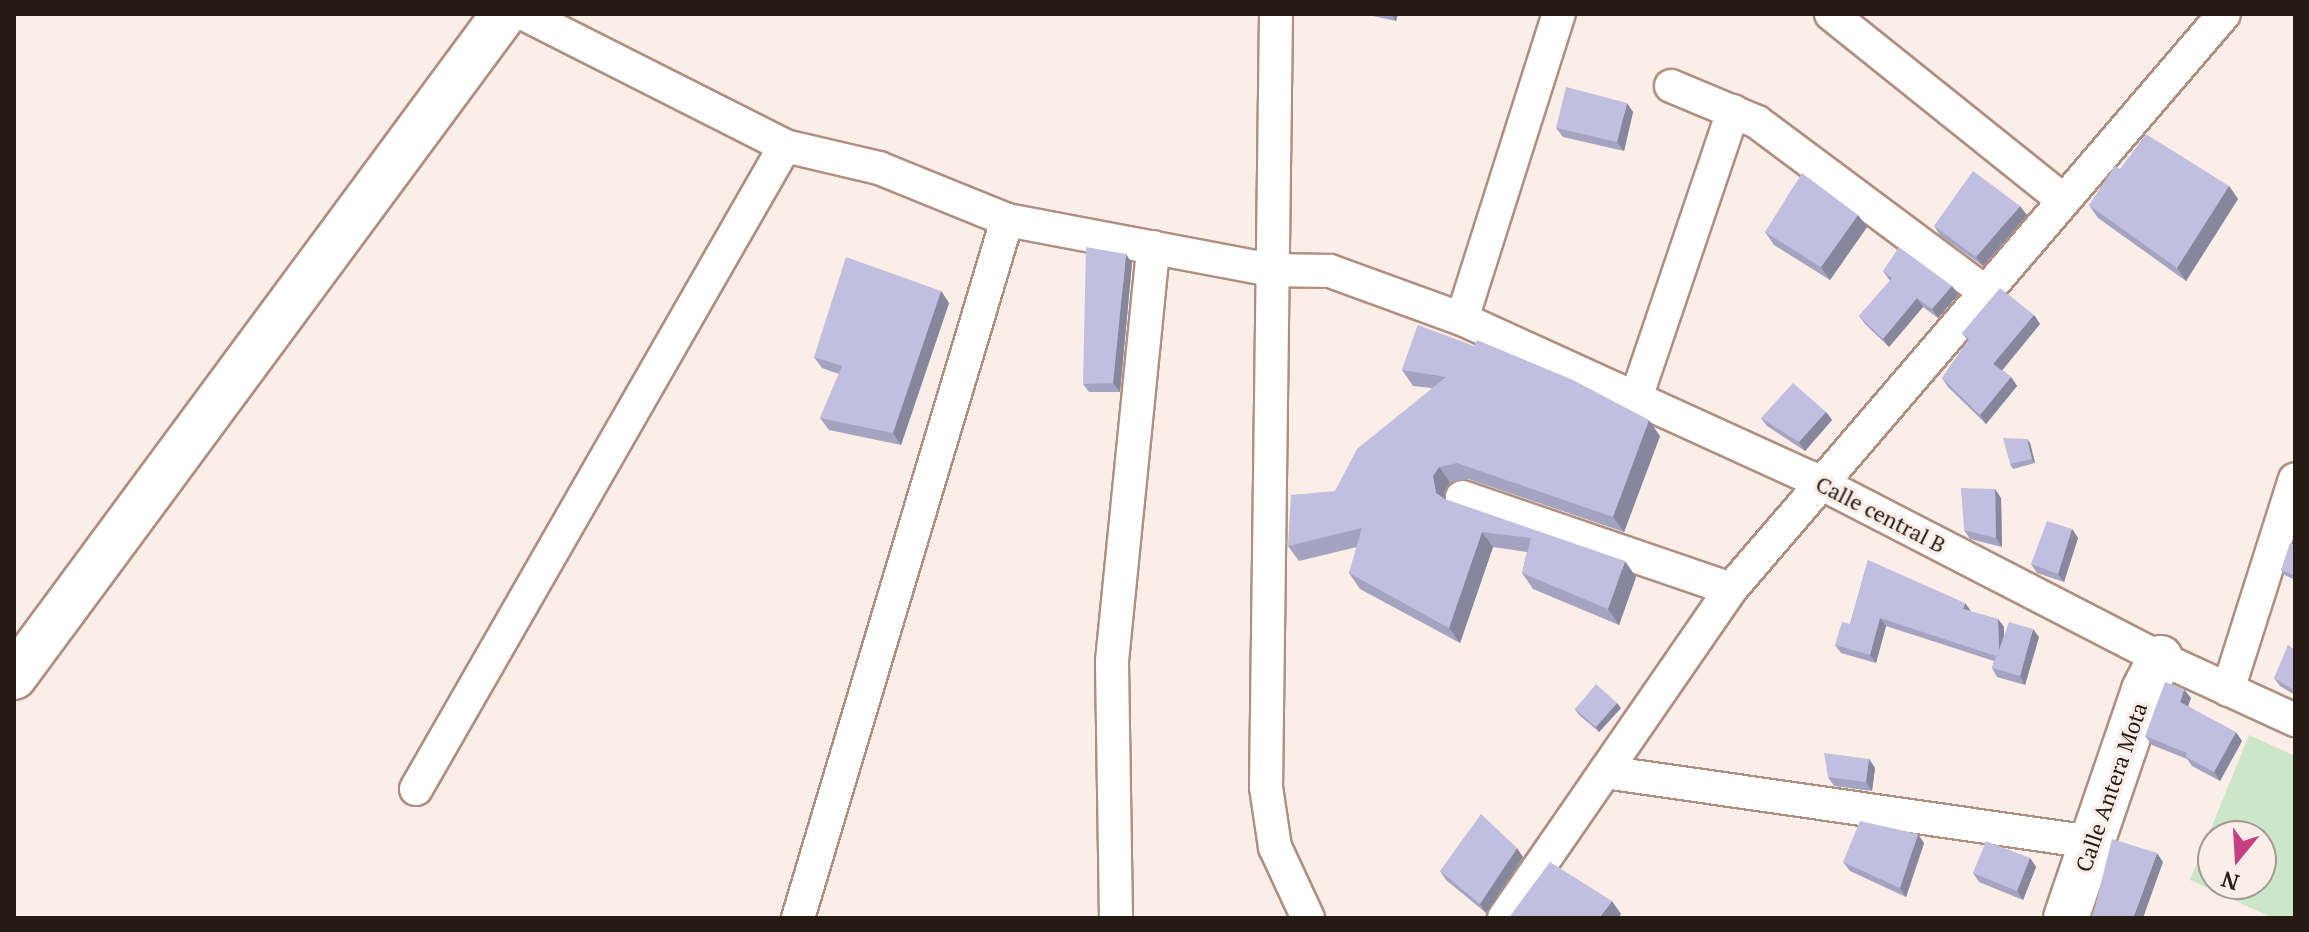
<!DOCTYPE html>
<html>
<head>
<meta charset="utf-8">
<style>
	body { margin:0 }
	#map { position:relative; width:2309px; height:932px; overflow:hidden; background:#fbede7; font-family:"PT Serif",serif }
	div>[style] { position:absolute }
	.green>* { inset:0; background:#cce6ca }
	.roads { filter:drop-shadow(2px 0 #af8f80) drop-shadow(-2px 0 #af8f80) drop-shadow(0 2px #af8f80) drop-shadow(0 -2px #af8f80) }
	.street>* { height:32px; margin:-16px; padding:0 16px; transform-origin:16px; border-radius:16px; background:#fff }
	.secondary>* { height:44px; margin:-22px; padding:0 22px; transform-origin:22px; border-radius:22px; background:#fff }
	.wall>* { inset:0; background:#a5a4c0 }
	.shaded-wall>* { inset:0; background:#86869c }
	.building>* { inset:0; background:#c0bfdf }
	span { translate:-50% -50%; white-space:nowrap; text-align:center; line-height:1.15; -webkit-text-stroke:7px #fbede7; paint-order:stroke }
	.street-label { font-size:22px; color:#261a14 }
	.frame { position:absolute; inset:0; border:16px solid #261a14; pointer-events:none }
	.north { position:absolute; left:2197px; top:820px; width:80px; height:80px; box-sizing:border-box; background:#fbede7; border:2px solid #a69993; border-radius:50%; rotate:198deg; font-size:22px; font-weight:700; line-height:32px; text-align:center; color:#261a14 }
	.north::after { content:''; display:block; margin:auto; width:28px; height:36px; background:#c33e82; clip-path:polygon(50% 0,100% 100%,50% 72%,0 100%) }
</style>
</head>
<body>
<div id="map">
	<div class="green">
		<i style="clip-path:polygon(evenodd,2249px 735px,2295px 756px,2295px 918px,2273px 918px,2190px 880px,2249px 735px,2213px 836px,2261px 836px,2261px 884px,2213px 884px,2213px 836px)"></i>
	</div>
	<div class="roads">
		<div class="street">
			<i style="left:524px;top:14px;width:292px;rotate:26.8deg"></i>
			<i style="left:785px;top:146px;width:97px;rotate:13.2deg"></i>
			<i style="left:879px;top:168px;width:138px;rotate:22.1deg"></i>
			<i style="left:1007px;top:220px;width:269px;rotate:10.7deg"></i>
			<i style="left:1271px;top:270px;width:59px;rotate:1deg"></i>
			<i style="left:1330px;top:271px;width:140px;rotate:20deg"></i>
			<i style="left:1462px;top:319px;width:381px;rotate:24.5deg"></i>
			<i style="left:1809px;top:477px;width:395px;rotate:27.3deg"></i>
			<i style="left:2160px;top:658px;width:149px;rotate:24.7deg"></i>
			<i style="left:1276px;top:14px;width:773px;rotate:90.74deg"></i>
			<i style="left:1266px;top:787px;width:61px;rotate:81.5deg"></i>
			<i style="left:1275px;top:847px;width:78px;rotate:65.1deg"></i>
			<i style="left:1831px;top:14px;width:297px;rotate:38.7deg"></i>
			<i style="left:1671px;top:86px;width:93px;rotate:22.7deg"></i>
			<i style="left:1757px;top:122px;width:283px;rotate:36.7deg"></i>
			<i style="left:1462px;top:319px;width:320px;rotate:-72.4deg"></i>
			<i style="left:1636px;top:398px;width:303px;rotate:-71.3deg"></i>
			<i style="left:1462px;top:497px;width:284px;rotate:18.9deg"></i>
			<i style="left:2228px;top:690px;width:221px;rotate:-72.4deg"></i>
			<i style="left:1605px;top:772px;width:492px;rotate:8.2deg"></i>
			<i style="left:416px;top:789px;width:741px;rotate:-60.15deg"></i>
			<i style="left:798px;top:918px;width:729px;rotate:-73.33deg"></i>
			<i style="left:1116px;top:918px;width:257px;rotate:-90.9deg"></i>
			<i style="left:1112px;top:661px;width:416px;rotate:-84.3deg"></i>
			<i style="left:1504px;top:918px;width:400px;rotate:-55.4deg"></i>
			<i style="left:1731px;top:589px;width:757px;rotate:-49.39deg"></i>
		</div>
		<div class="secondary">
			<i style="left:14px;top:677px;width:824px;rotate:-53.53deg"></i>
			<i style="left:2066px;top:918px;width:241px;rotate:-71.1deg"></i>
			<i style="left:2144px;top:690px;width:36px;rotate:-63deg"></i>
		</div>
	</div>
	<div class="wall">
		<i style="clip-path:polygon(1364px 14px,1398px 14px,1396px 21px)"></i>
		<i style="clip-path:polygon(1633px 112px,1624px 151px,1563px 137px,1556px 128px)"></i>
		<i style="clip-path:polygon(2120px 169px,2229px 186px,2238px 199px,2186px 281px,2098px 218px,2089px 205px)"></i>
		<i style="clip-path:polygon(1858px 215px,1867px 227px,1830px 280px,1774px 245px,1765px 232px)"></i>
		<i style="clip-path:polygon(2027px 215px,1983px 266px,1940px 235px,1934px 226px)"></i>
		<i style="clip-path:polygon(1132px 263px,1120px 392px,1089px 392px,1083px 384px)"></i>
		<i style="clip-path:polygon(1883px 271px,1952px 286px,1958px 295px,1938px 318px,1923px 307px,1889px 347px,1865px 324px,1859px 316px,1890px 281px)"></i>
		<i style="clip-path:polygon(941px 291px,949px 303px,901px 445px,829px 430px,820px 418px,839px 374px,822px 368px,814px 357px)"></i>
		<i style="clip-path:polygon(2034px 315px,2040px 324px,2002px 370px,2011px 377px,2017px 386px,1986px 424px,1948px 387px,1942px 378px,1968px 341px,1962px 333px)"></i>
		<i style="clip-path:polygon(1418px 325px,1660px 436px,1624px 532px,1468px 479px,1450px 482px,1444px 492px,1445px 500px,1636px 577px,1619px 625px,1533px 589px,1522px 573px,1527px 552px,1493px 547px,1460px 643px,1360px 589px,1349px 573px,1357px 547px,1299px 561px,1288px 546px,1335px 491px,1432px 388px,1413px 386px,1402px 370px)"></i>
		<i style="clip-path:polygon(1826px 412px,1832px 420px,1805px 451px,1767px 426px,1761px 418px)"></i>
		<i style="clip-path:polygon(2030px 443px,2035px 463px,2013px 469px,2010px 464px)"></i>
		<i style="clip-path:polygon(2001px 498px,2002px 547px,1970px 539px,1964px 530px)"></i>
		<i style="clip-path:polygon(2072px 529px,2078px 538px,2064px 582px,2037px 573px,2031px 564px)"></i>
		<i style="clip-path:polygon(2295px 545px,2295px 580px,2285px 575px,2281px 570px)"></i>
		<i style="clip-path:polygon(1868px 560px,1971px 612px,1998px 619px,2004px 627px,2004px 636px,2039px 637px,2025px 685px,1997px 677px,1992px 668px,1994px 661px,1886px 626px,1876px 663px,1841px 653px,1835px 645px,1850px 624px)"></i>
		<i style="clip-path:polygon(2295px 650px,2295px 695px,2280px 686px,2274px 678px)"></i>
		<i style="clip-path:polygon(2191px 698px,2188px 706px,2242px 741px,2220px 781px,2192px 766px,2187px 759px,2152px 745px,2145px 736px)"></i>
		<i style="clip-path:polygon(1621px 708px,1599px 732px,1578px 714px,1575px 709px)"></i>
		<i style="clip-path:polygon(1869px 759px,1875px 768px,1872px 791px,1834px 786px,1828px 777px)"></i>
		<i style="clip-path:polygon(1924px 843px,1906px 897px,1850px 871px,1843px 862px)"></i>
		<i style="clip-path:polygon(1523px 857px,1486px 913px,1446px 880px,1440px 871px)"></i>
		<i style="clip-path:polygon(2030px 858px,2036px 867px,2023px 900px,1979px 882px,1973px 873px)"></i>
	</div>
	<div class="shaded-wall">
		<i style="clip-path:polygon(1391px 14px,1398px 14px,1396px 21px)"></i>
		<i style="clip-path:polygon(1627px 103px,1633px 112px,1624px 151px,1617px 142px)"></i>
		<i style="clip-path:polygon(2229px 186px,2238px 199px,2186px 281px,2177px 268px)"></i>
		<i style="clip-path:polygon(2020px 206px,2027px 215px,1983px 266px,1976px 257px)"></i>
		<i style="clip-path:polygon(1858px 215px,1867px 227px,1830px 280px,1821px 267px)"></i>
		<i style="clip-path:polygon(1126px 254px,1132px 263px,1120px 392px,1113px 383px)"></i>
		<i style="clip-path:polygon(1952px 286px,1958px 295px,1938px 318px,1932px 309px)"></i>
		<i style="clip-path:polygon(941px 291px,949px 303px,901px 445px,893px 433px)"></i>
		<i style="clip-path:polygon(1917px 298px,1923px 307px,1889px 347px,1883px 339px)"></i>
		<i style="clip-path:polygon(2034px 315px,2040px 324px,2000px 373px,1993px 364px)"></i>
		<i style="clip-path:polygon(2011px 377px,2017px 386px,1986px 424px,1980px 415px)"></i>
		<i style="clip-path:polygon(1826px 412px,1832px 420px,1805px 451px,1799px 442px)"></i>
		<i style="clip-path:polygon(1649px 420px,1660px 436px,1624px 532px,1613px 517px)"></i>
		<i style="clip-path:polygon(2027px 439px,2030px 443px,2035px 463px,2032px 459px)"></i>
		<i style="clip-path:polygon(1439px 467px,1450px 482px,1444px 492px,1447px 509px,1436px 493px,1433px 476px)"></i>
		<i style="clip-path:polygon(1995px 489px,2001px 498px,2002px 547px,1996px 538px)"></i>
		<i style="clip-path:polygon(2072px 529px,2078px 538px,2064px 582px,2058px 574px)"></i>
		<i style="clip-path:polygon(1482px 532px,1493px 547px,1460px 643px,1449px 628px)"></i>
		<i style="clip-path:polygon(1625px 561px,1636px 577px,1619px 625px,1608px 609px)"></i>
		<i style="clip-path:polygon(1965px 603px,1971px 611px,1963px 609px)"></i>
		<i style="clip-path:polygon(1880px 618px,1886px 626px,1876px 663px,1870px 655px)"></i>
		<i style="clip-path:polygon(1998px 619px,2004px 627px,2004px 658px,1999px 650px)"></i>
		<i style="clip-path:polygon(2033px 629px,2039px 637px,2025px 685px,2020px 676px)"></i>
		<i style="clip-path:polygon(2184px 689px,2191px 698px,2186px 711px,2180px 702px)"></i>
		<i style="clip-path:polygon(1617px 703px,1621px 708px,1599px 732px,1596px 727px)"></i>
		<i style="clip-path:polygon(2236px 732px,2242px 741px,2220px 781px,2214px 772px)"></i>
		<i style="clip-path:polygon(1869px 759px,1875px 768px,1872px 791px,1866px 782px)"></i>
		<i style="clip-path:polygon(1918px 834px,1924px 843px,1906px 897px,1900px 888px)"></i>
		<i style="clip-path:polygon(1517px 848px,1523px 857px,1486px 913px,1480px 904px)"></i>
		<i style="clip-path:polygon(2157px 853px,2163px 862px,2143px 918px,2133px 918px)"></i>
		<i style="clip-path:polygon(2030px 858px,2036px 867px,2023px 900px,2017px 891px)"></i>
		<i style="clip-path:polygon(1612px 901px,1621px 914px,1618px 918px,1599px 918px)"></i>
	</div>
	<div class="building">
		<i style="clip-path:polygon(1566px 87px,1627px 103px,1617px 142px,1556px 128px)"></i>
		<i style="clip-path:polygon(2146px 134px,2229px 186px,2177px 268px,2089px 205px,2115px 166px,2120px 169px)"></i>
		<i style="clip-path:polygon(1973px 171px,2020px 206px,1976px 257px,1934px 226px)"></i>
		<i style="clip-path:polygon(1802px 173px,1858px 215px,1821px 267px,1765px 232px)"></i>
		<i style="clip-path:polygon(1086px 247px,1126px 254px,1113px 383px,1083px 384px)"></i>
		<i style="clip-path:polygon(1899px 247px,1952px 286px,1932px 309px,1917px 298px,1883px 339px,1859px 316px,1892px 278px,1883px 271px)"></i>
		<i style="clip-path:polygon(846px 257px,941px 291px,893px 433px,820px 418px,842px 366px,814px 357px)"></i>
		<i style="clip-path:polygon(2000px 288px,2034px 315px,1993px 364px,2011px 377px,1980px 415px,1942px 378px,1969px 339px,1962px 333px)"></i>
		<i style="clip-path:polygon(1418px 325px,1474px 346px,1477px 340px,1573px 380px,1649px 420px,1613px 517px,1457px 463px,1439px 467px,1433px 476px,1436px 493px,1445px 499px,1625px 561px,1608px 609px,1522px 573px,1531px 538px,1482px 532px,1449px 628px,1349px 573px,1362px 528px,1288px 546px,1291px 495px,1335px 491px,1357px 449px,1446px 377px,1402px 370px)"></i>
		<i style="clip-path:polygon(1793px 383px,1826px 412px,1799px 442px,1761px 418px)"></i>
		<i style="clip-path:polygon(2003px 438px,2027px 439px,2032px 459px,2010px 464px)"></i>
		<i style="clip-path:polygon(1961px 488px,1995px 489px,1996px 538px,1964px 530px)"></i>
		<i style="clip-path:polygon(2047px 521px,2072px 529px,2058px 574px,2031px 564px)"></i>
		<i style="clip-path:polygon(2290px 543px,2295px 545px,2295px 576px,2281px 570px)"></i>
		<i style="clip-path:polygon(1868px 560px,1965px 603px,1963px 609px,1998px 619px,1999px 650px,2009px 622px,2033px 629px,2020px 676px,1992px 668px,1996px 656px,1880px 618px,1870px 655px,1835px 645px,1842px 622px,1850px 624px)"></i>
		<i style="clip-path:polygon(2288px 645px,2295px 650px,2295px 691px,2274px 678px)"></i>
		<i style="clip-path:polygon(2165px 682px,2184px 689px,2180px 702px,2236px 732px,2214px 772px,2186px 757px,2187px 753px,2145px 736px)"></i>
		<i style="clip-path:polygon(1596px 684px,1617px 703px,1596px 727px,1575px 709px)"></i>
		<i style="clip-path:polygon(1824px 753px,1869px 759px,1866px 782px,1828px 777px)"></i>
		<i style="clip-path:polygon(1481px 814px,1517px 848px,1480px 904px,1440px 871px)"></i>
		<i style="clip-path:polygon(1860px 821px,1918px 834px,1900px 888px,1843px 862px)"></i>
		<i style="clip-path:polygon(2112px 839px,2157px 853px,2133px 918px,2091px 918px,2095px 907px)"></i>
		<i style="clip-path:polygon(1986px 841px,2030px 858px,2017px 891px,1973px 873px)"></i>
		<i style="clip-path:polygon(1550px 862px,1612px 901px,1599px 918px,1513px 918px,1510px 916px)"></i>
	</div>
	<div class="street-label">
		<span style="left:1881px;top:514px;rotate:27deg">Calle central B</span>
		<span style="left:2111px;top:787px;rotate:-71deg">Calle Antera Mota</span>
	</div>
	<div class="frame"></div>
	<div class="north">N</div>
</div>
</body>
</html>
